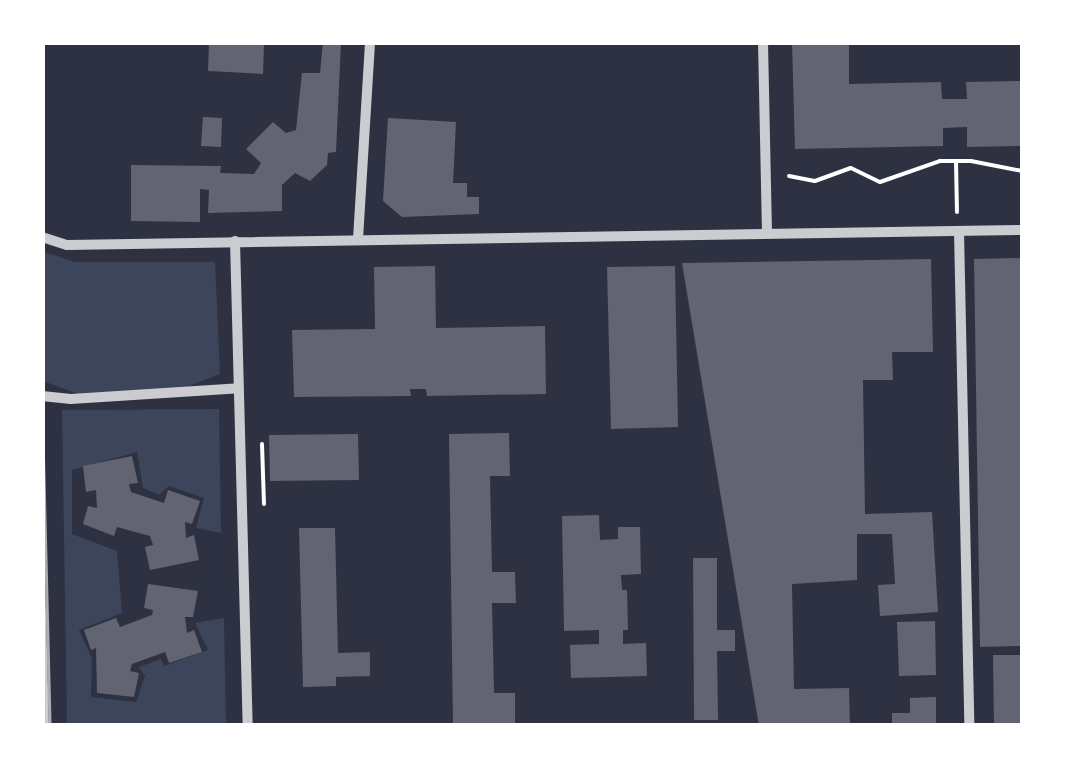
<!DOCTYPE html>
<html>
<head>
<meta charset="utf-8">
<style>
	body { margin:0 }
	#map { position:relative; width:1065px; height:768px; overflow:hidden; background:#2d3142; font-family:Commissioner,sans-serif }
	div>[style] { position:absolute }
	.green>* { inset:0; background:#3c4559 }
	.building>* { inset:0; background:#626471 }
	.path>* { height:4px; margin:-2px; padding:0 2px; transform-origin:2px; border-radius:2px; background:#fff }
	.service>* { height:6px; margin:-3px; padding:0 3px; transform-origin:3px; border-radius:3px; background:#caccd0 }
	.minor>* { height:10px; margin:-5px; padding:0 5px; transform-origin:5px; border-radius:5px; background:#caccd0 }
	.tram>* { height:2.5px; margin:-1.25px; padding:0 1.25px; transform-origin:1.25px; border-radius:1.25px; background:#abadb3 }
	span { translate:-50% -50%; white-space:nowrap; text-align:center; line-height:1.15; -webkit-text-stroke:10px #fff; paint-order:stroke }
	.frame { position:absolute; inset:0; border:45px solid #fff; pointer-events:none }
</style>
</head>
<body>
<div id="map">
	<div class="green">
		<i style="clip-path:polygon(42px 251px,75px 262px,215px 262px,220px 374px,174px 392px,78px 394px,43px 381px)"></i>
		<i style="clip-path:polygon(219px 409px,221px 533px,196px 528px,204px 498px,169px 486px,159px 495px,143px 488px,137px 452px,72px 470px,72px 534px,117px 551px,122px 613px,79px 630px,92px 659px,91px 697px,136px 702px,145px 676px,139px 667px,161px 659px,164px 666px,208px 650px,195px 623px,224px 618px,226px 725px,67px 725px,62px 410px)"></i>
	</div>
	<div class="building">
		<i style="clip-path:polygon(209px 42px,264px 42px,263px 74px,208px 71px)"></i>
		<i style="clip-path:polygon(323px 42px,341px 42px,336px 152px,328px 153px,327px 165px,310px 181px,295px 173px,282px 185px,282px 211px,208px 213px,209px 190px,200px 189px,200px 222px,131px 221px,131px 165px,221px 166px,220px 173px,254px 174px,261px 163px,246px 149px,273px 122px,286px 133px,296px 130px,302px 73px,320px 73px)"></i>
		<i style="clip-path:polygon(792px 42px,849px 42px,849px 84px,941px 82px,942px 99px,967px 99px,966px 82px,1022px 81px,1022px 146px,967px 147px,967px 127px,943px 128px,943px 146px,795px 149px)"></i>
		<i style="clip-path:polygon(203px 117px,222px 118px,221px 147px,201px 146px)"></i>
		<i style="clip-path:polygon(388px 118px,456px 122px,453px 183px,467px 183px,467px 197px,479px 197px,479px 214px,402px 217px,383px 201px)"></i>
		<i style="clip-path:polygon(1022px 258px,1020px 646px,980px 647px,974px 259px)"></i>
		<i style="clip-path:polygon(931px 259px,933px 352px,892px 352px,893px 380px,863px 380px,865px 514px,932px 512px,938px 612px,880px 616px,878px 585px,895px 584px,892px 534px,857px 534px,857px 580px,792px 584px,794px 689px,849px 688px,850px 726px,759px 726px,682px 263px)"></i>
		<i style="clip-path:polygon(435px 266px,436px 328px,545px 326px,546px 394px,427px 396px,426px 389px,410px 389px,411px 396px,294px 397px,292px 330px,375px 329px,374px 267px)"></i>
		<i style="clip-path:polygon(675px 266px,678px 427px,611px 429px,607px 267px)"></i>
		<i style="clip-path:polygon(509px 433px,510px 476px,490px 476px,492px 572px,515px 572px,516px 603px,492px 603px,494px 693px,515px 693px,515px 726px,453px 726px,449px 434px)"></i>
		<i style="clip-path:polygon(358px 434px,359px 480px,270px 481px,269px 435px)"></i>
		<i style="clip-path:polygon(132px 456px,138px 483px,129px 484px,131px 492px,164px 503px,168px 490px,200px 501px,192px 524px,185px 522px,186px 538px,194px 535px,199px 560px,150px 570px,145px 547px,153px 545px,150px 536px,117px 527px,114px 536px,83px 524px,88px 506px,97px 508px,96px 490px,86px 492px,83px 466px)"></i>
		<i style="clip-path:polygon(599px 515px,600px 540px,618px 539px,618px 527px,640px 527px,641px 574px,621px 575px,622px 590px,627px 590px,628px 630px,623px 630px,623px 644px,646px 643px,647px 676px,571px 678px,570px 645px,599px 644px,599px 630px,564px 631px,562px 516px)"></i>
		<i style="clip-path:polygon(299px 528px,335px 528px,338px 653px,370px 652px,370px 676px,336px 677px,336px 686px,303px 687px)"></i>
		<i style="clip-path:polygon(693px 558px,717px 558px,717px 630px,735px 630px,735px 651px,717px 651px,718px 720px,694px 720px)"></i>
		<i style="clip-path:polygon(148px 584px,198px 591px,193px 617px,185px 617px,187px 633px,194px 630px,202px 652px,169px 663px,165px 652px,132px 664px,130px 671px,139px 673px,134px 697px,97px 693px,96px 648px,91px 650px,84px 630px,116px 618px,120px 627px,152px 615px,153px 610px,144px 608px)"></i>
		<i style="clip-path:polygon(935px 621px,936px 675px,899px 676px,897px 622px)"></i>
		<i style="clip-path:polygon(993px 655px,1022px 655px,1022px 726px,994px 726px)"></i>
		<i style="clip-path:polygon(936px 697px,936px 726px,892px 726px,892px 713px,910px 713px,910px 698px)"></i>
	</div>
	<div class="path">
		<i style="left:956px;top:161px;width:51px;rotate:88.9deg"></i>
		<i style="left:789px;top:176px;width:26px;rotate:11deg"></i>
		<i style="left:815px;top:181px;width:38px;rotate:-20deg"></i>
		<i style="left:851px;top:168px;width:32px;rotate:26deg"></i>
		<i style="left:880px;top:182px;width:64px;rotate:-19.3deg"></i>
		<i style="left:940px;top:161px;width:31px"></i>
		<i style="left:971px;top:161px;width:52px;rotate:11.1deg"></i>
		<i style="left:262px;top:444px;width:60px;rotate:88.1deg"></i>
	</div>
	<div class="service">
		<i style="left:42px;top:575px;width:151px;rotate:88.5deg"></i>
	</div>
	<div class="minor">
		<i style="left:763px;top:42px;width:190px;rotate:88.8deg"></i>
		<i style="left:959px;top:231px;width:495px;rotate:88.8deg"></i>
		<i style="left:42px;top:237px;width:26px;rotate:18deg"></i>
		<i style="left:67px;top:245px;width:955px;rotate:-0.9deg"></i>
		<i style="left:358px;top:239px;width:197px;rotate:-86.5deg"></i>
		<i style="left:235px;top:241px;width:485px;rotate:88.5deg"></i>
		<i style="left:42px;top:396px;width:29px;rotate:6deg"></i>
		<i style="left:71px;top:399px;width:168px;rotate:-3.7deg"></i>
	</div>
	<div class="tram">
		<i style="left:42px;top:395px;width:331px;rotate:88.6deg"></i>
	</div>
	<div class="frame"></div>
</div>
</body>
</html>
